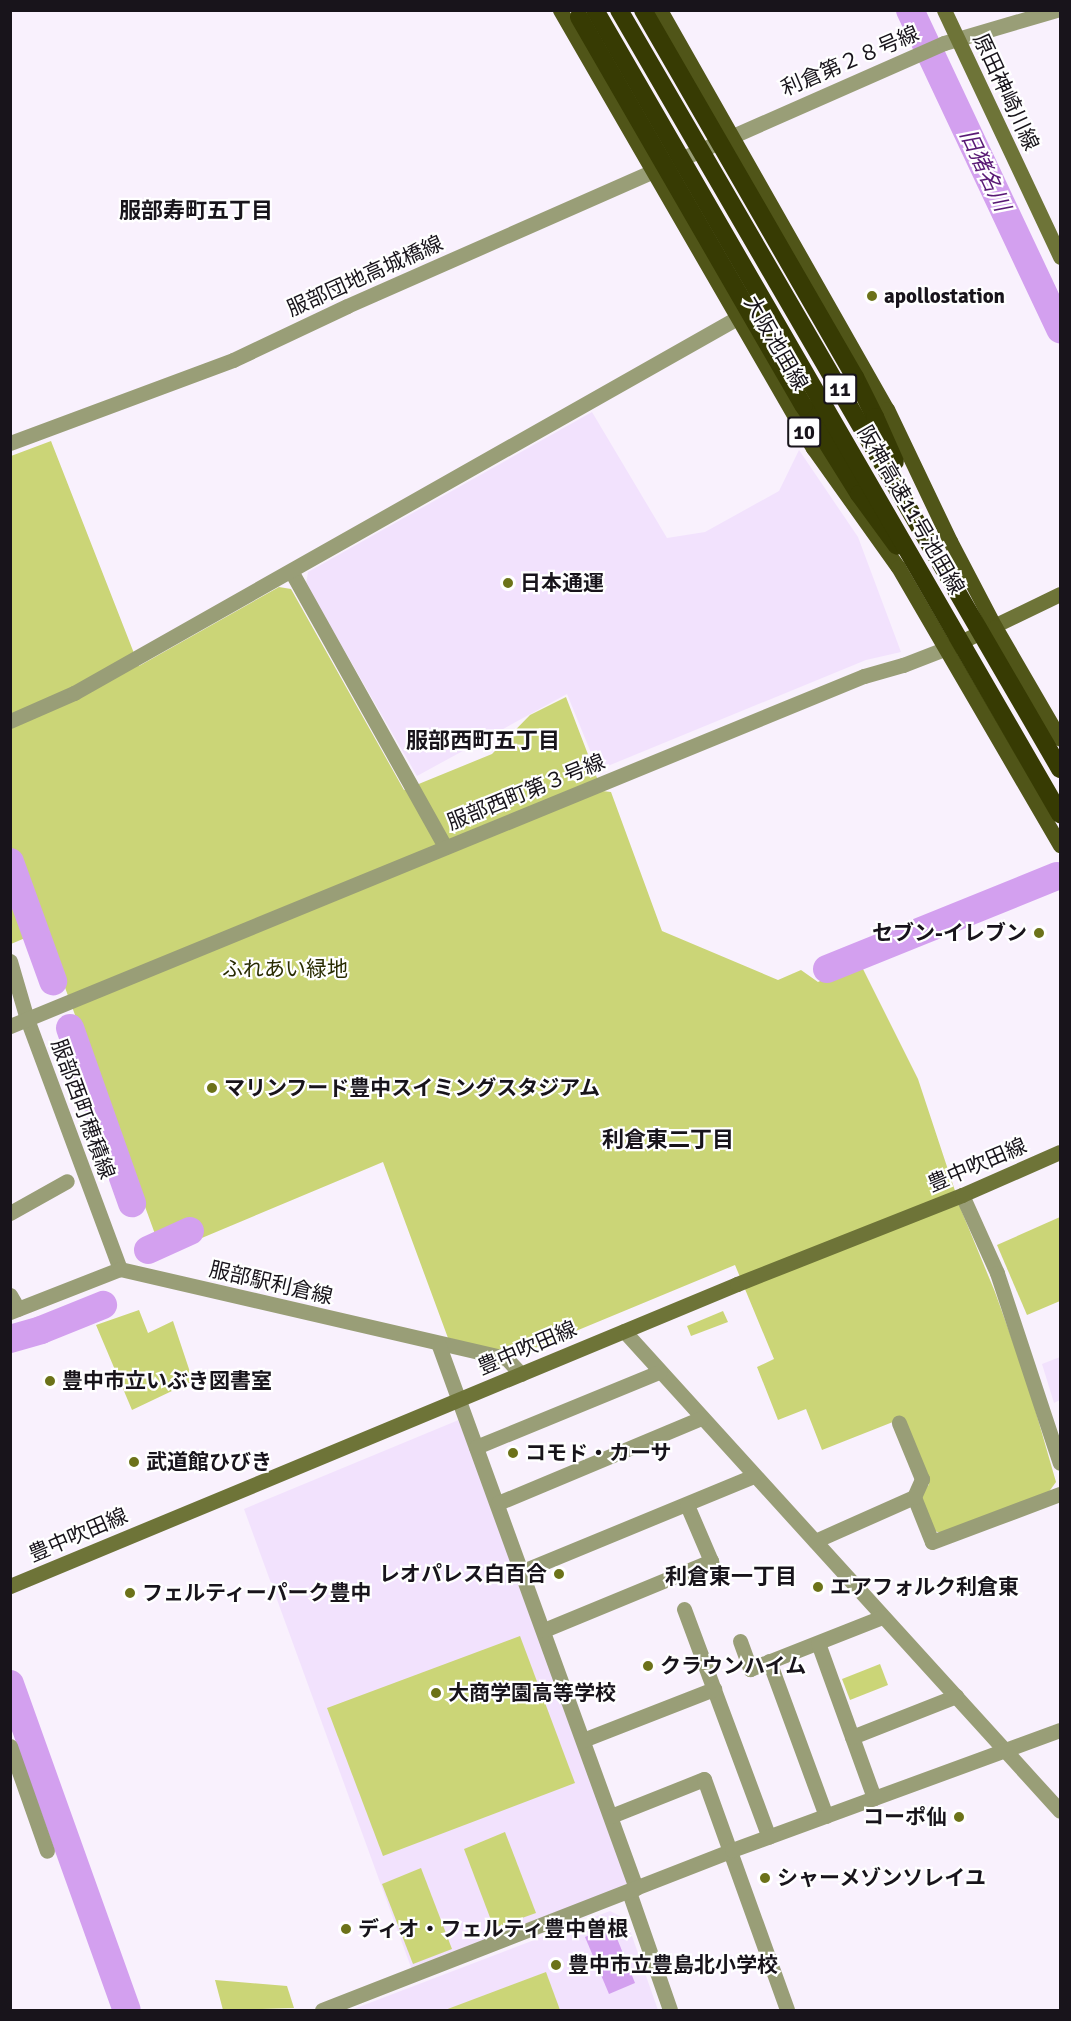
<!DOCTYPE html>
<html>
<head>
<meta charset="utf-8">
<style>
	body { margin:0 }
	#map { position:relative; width:1071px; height:2021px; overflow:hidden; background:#f9f1fd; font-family:Signika,"Noto Sans JP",sans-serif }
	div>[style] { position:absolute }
	.built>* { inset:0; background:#f2e2fd }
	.green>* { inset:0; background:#cbd577 }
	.water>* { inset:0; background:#d3a0ef }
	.river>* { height:28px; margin:-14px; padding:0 14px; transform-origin:14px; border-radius:14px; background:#d3a0ef }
	.street>* { height:15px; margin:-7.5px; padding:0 7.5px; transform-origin:7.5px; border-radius:7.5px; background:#999e77 }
	.secondary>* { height:15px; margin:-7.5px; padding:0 7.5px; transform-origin:7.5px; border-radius:7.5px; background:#6e7438 }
	.primary>* { height:15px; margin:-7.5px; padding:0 7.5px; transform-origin:7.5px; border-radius:7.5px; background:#505518 }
	.highway>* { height:18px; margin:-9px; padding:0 9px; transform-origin:9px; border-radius:9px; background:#373b03 }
	.highway-bridge>* { height:18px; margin:-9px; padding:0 9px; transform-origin:9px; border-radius:9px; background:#373b03 }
	.dots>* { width:16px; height:16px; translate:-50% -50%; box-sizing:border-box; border:3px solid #fff; border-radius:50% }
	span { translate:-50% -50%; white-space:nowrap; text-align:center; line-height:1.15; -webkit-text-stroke:4.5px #fff; paint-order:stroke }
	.shield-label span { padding:2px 4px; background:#fff; border:2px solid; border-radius:4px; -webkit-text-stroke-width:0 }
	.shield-label { font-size:20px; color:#18141b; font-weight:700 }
	.street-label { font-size:21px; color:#18141b }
	.poi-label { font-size:21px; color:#18141b; font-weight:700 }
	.left { translate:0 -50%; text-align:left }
	.right { translate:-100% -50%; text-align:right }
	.park-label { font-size:21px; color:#2a2d03 }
	.water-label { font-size:22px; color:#591975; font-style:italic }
	.neighbourhood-label { font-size:22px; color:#18141b; font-weight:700 }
	.frame { position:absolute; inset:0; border:12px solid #18141b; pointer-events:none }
</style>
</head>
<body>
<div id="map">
	<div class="built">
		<i style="clip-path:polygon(592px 412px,667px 538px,705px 532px,779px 491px,799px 450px,858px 537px,901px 652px,866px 660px,598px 770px,567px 694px,417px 776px,306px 584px,308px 572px)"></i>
		<i style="clip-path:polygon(1060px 1357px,1060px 1400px,1054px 1403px,1042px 1364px)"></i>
		<i style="clip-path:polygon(461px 1419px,629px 1881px,625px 1888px,412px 1970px,244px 1509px)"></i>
		<i style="clip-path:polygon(610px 1911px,626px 1919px,658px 2010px,351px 2010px)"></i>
	</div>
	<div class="green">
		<i style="clip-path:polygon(51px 441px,139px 666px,279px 587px,291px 589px,404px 790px,492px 754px,530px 715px,566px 697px,602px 791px,611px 792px,662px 931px,778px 980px,801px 970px,818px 982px,860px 963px,918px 1079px,962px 1212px,995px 1292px,1027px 1381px,1056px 1482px,1048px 1493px,941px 1533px,934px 1531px,920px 1497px,923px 1488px,929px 1485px,903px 1418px,822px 1450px,806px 1409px,778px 1420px,757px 1367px,774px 1359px,735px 1265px,518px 1355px,448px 1338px,383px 1162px,197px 1240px,188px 1221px,155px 1234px,44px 930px,11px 944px,11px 456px)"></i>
		<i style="clip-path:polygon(1060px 1217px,1060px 1301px,1027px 1315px,997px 1245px)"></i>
		<i style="clip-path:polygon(139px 1310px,148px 1333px,173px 1321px,193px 1381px,132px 1410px,96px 1325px)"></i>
		<i style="clip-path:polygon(723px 1311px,728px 1322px,691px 1336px,687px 1326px)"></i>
		<i style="clip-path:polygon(520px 1636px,575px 1783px,383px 1856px,327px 1708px)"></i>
		<i style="clip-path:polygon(880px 1664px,888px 1685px,850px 1700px,842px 1679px)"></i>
		<i style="clip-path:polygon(505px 1832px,536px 1913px,494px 1928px,464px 1849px)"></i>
		<i style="clip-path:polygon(421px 1868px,452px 1949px,413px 1964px,382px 1884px)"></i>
		<i style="clip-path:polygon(546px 1972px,560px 2010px,445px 2010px)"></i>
		<i style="clip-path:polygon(215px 1980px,287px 1986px,294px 2008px,223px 2010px)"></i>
	</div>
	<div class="water">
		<i style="clip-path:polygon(612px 1926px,635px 1983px,609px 1994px,585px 1937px)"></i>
	</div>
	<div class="river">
		<i style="left:910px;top:10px;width:353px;rotate:64.8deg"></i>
		<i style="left:10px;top:862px;width:127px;rotate:70.1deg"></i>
		<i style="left:827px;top:969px;width:248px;rotate:-22deg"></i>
		<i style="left:70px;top:1028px;width:186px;rotate:70.5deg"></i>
		<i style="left:148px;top:1250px;width:46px;rotate:-24.3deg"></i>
		<i style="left:10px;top:1339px;width:32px;rotate:-16deg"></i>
		<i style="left:41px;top:1330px;width:67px;rotate:-22deg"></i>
		<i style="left:10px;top:1684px;width:346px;rotate:70.3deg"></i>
	</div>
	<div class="street">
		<i style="left:10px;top:443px;width:238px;rotate:-20.4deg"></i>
		<i style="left:233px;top:360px;width:126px;rotate:-25.3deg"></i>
		<i style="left:347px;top:306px;width:652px;rotate:-23.78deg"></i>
		<i style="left:944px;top:43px;width:117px;rotate:-16.4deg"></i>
		<i style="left:291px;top:571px;width:316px;rotate:60.8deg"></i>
		<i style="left:10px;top:721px;width:70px;rotate:-23.6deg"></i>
		<i style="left:74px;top:693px;width:762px;rotate:-29.49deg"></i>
		<i style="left:10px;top:961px;width:60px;rotate:73.7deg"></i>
		<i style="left:27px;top:1019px;width:267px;rotate:69.6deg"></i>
		<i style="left:10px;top:1026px;width:923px;rotate:-22.29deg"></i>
		<i style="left:864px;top:676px;width:41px;rotate:-15.8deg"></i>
		<i style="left:903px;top:665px;width:47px;rotate:-21.1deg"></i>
		<i style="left:962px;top:1195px;width:85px;rotate:65.8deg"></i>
		<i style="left:997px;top:1273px;width:200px;rotate:71.7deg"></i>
		<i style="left:10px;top:1213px;width:65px;rotate:-29.3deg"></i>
		<i style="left:10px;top:1295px;width:16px;rotate:60deg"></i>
		<i style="left:10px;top:1312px;width:118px;rotate:-21.4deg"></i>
		<i style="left:120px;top:1269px;width:396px;rotate:13deg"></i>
		<i style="left:506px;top:1358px;width:22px;rotate:47deg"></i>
		<i style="left:624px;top:1331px;width:648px;rotate:47.75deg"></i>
		<i style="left:438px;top:1343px;width:580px;rotate:70.03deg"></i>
		<i style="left:476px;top:1447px;width:198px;rotate:-22.3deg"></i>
		<i style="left:914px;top:1497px;width:48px;rotate:68.2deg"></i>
		<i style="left:932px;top:1542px;width:137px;rotate:-20.6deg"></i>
		<i style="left:498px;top:1503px;width:220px;rotate:-22.7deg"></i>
		<i style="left:815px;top:1541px;width:108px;rotate:-24deg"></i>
		<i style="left:914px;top:1497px;width:20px;rotate:-66deg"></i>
		<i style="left:922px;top:1479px;width:61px;rotate:-112.3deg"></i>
		<i style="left:523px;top:1571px;width:250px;rotate:-22.4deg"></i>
		<i style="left:684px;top:1609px;width:243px;rotate:69.6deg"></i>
		<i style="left:544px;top:1630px;width:181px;rotate:-22.4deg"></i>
		<i style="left:711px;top:1561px;width:61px;rotate:-113.2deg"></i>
		<i style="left:740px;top:1641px;width:30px;rotate:70deg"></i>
		<i style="left:750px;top:1669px;width:142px;rotate:-21.5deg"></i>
		<i style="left:818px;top:1643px;width:165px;rotate:70.1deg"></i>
		<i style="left:769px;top:1661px;width:165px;rotate:69.8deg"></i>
		<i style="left:852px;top:1737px;width:112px;rotate:-21.5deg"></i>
		<i style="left:583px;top:1740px;width:141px;rotate:-21.3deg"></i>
		<i style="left:10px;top:1746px;width:111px;rotate:70.6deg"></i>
		<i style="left:611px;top:1816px;width:100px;rotate:-21.7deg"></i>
		<i style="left:704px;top:1779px;width:245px;rotate:70.2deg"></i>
		<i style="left:629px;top:1892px;width:125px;rotate:70.8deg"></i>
		<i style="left:322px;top:2010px;width:440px;rotate:-21.3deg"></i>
		<i style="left:732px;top:1850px;width:349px;rotate:-20.1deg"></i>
	</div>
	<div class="secondary">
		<i style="left:944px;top:10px;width:273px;rotate:64.8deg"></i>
		<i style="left:950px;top:647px;width:122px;rotate:-25.7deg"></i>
		<i style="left:10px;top:1586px;width:787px;rotate:-22.56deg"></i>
		<i style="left:737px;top:1284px;width:242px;rotate:-21.6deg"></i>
		<i style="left:962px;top:1195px;width:107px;rotate:-23.7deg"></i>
	</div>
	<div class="primary">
		<i style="left:560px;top:10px;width:506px;rotate:59.99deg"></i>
		<i style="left:813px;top:448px;width:146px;rotate:54.5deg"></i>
		<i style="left:898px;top:567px;width:322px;rotate:59.8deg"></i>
		<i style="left:660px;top:10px;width:459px;rotate:60.4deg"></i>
		<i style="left:887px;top:409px;width:146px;rotate:64.5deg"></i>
		<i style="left:950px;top:541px;width:97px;rotate:62.4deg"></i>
		<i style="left:995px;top:627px;width:129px;rotate:59.9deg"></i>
	</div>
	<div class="highway">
		<i style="left:855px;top:377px;width:45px;rotate:63.4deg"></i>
		<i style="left:804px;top:406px;width:104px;rotate:58deg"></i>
		<i style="left:859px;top:494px;width:64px;rotate:53.8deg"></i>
	</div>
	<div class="highway-bridge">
		<i style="left:595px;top:10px;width:929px;rotate:59.96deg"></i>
		<i style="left:619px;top:10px;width:878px;rotate:59.84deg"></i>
		<i style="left:643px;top:10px;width:424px;rotate:60deg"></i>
		<i style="left:579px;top:17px;width:449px;rotate:60deg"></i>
		<i style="left:875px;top:417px;width:49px;rotate:66deg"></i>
	</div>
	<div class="dots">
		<i style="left:872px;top:296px;background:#6c7219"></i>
		<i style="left:508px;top:583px;background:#6c7219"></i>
		<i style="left:1039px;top:933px;background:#6c7219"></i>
		<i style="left:212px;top:1088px;background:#6c7219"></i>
		<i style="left:50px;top:1381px;background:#6c7219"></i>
		<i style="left:513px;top:1453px;background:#6c7219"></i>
		<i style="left:134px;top:1462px;background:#6c7219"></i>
		<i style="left:559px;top:1574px;background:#6c7219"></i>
		<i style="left:818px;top:1587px;background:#6c7219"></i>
		<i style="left:130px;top:1593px;background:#6c7219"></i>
		<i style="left:648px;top:1666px;background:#6c7219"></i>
		<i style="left:436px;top:1693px;background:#6c7219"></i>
		<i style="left:959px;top:1817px;background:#6c7219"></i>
		<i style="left:765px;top:1878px;background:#6c7219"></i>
		<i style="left:346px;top:1929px;background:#6c7219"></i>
		<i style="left:556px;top:1965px;background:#6c7219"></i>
	</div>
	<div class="shield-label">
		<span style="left:840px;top:389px">11</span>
		<span style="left:804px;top:432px">10</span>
	</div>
	<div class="street-label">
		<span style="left:850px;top:61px;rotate:-23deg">利倉第２８号線</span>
		<span style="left:1006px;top:92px;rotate:65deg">原田神崎川線</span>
		<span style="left:365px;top:276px;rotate:-24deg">服部団地高城橋線</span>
		<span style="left:776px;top:343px;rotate:60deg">大阪池田線</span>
		<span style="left:911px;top:510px;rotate:60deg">阪神高速11号池田線</span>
		<span style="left:526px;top:792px;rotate:-22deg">服部西町第３号線</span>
		<span style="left:83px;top:1109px;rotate:70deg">服部西町穂積線</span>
		<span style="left:977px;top:1165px;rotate:-23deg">豊中吹田線</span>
		<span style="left:271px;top:1283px;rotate:13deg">服部駅利倉線</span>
		<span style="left:527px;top:1348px;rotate:-23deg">豊中吹田線</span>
		<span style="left:78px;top:1535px;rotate:-23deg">豊中吹田線</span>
	</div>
	<div class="poi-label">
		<span class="left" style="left:884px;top:296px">apollostation</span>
		<span class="left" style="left:520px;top:583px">日本通運</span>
		<span class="right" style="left:1027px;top:933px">セブン-イレブン</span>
		<span class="left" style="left:224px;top:1088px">マリンフード豊中スイミングスタジアム</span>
		<span class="left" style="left:62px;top:1381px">豊中市立いぶき図書室</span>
		<span class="left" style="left:525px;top:1453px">コモド・カーサ</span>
		<span class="left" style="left:146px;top:1462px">武道館ひびき</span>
		<span class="right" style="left:547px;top:1574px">レオパレス白百合</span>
		<span class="left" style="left:830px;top:1587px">エアフォルク利倉東</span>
		<span class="left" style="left:142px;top:1593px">フェルティーパーク豊中</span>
		<span class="left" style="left:660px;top:1666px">クラウンハイム</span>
		<span class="left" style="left:448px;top:1693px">大商学園高等学校</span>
		<span class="right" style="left:947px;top:1817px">コーポ仙</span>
		<span class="left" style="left:777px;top:1878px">シャーメゾンソレイユ</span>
		<span class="left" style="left:358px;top:1929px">ディオ・フェルティ豊中曽根</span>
		<span class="left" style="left:568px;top:1965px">豊中市立豊島北小学校</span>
	</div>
	<div class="park-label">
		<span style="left:285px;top:969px">ふれあい緑地</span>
	</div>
	<div class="water-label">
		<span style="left:985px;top:170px;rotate:65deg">旧猪名川</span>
	</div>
	<div class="neighbourhood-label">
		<span style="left:196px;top:211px">服部寿町五丁目</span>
		<span style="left:483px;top:741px">服部西町五丁目</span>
		<span style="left:668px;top:1140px">利倉東二丁目</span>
		<span style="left:731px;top:1577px">利倉東一丁目</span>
	</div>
	<div class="frame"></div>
</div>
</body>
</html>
